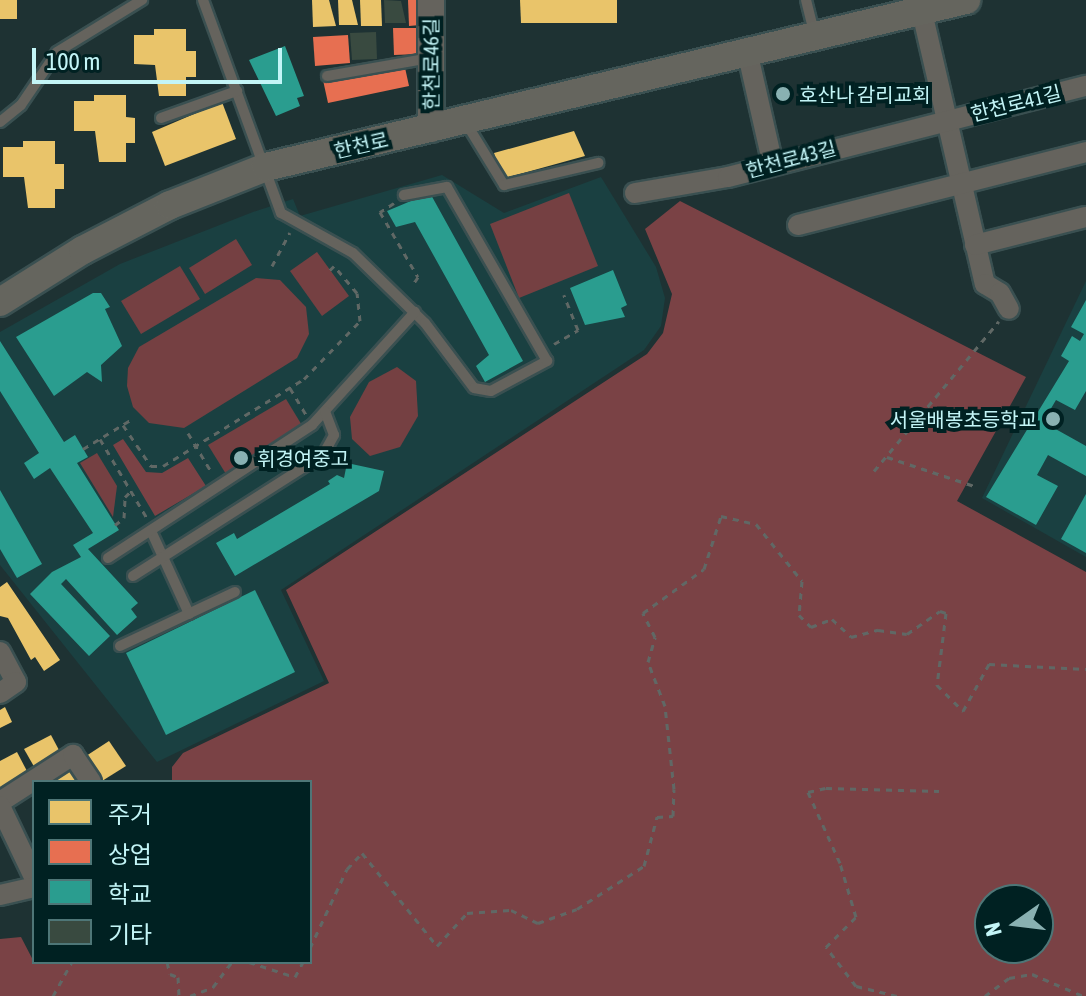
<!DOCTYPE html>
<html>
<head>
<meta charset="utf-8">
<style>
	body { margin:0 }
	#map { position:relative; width:1086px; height:996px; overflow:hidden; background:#1e3233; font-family:"Asap Condensed","Noto Sans KR",sans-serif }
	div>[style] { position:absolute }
	.built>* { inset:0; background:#1a4041 }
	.green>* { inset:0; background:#754042 }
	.forest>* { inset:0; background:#7a4245 }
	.homes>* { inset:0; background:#e9c46a }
	.shops>* { inset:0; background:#e76f51 }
	.schools>* { inset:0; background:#2a9d8f }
	.building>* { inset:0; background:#394a40 }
	.path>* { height:3px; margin-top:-1.5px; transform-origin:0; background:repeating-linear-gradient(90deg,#606865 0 6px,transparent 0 12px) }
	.roads { filter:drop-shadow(2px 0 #3a5051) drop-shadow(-2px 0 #3a5051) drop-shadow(0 2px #3a5051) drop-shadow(0 -2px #3a5051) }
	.service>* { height:10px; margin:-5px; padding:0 5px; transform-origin:5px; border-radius:5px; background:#65635d }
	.minor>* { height:20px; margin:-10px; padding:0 10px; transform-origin:10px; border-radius:10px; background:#65635d }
	.tertiary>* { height:26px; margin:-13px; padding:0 13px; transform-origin:13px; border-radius:13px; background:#65635d }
	.secondary>* { height:28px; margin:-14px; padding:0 14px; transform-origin:14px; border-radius:14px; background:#65655e }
	.dots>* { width:22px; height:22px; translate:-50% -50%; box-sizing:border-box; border:4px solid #002122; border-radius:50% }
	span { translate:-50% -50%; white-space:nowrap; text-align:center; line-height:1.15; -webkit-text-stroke:8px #002122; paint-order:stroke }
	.street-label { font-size:20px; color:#c3f5f7 }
	.poi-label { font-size:20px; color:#c3f5f7 }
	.left { translate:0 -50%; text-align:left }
	.right { translate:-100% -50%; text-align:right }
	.legend { position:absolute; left:32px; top:780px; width:280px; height:184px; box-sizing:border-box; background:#002122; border:2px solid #4e7677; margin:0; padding:10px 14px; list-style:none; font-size:24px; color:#c3f5f7 }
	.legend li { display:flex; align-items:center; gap:16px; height:40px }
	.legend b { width:40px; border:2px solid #4e7677 }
	.north { position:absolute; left:974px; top:884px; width:80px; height:80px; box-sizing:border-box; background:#002122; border:2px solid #4e7677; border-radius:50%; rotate:256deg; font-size:22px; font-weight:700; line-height:32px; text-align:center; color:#c3f5f7 }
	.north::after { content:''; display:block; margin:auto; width:28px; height:36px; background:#89b1b2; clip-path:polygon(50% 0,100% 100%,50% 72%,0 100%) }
	.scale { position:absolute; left:32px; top:48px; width:250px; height:36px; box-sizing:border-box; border:4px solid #c3f5f7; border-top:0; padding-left:10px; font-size:24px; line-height:28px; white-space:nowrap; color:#c3f5f7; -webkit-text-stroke:6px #002122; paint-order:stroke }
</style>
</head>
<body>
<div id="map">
	<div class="built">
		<i style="clip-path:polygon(442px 175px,504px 213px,601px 177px,656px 267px,665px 298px,661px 326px,644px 350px,281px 590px,324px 681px,157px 762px,0 565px,0 332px,120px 264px,253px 212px,293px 199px,300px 216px)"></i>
		<i style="clip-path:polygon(1086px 281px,1086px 557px,982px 498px)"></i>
	</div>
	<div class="green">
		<i style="clip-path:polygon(569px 193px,598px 266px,519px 298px,490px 224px)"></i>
		<i style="clip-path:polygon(236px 239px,252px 265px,205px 294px,189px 268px)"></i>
		<i style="clip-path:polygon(317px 252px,349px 296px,322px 316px,290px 271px)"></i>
		<i style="clip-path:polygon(180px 266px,200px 299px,141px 334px,121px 301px)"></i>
		<i style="clip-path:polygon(256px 278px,280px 280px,306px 307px,309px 334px,297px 358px,184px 428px,149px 423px,133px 407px,127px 386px,128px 368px,139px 347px)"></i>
		<i style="clip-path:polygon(397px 367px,416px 381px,418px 416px,400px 447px,370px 456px,352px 439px,350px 417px,369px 382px)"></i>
		<i style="clip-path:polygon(286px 399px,303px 427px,226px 474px,208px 445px)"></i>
		<i style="clip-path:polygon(97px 453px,117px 486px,113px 517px,80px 463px)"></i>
	</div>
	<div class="forest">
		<i style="clip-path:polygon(evenodd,680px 201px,1026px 377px,957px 501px,1086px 572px,1086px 996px,0 996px,0 939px,21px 937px,34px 962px,43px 964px,310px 962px,310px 782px,172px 782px,172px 767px,183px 753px,329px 683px,286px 590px,647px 354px,663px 333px,672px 294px,645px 229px,680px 201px,990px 900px,1038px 900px,1038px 948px,990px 948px,990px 900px)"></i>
		<i style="clip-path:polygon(123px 439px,146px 472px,162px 473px,188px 458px,206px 486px,155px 516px,113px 445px)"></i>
	</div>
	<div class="homes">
		<i style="clip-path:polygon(0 0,17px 0,17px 19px,0 19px)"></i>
		<i style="clip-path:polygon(312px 0,329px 0,336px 26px,313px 27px)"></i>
		<i style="clip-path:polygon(338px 0,352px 0,358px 25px,339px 25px)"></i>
		<i style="clip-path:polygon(360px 0,381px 0,382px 26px,361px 26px)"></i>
		<i style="clip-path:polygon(520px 0,617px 0,617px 23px,521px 23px)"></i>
		<i style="clip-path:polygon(154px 29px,186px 29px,186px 51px,196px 51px,196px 77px,186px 77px,186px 96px,159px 96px,155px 65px,134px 64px,134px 35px,154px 35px)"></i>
		<i style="clip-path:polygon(94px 95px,126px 95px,126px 117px,135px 118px,135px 143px,126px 143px,126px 162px,99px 162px,95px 131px,74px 131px,74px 101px,94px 101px)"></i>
		<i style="clip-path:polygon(222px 102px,236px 139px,165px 166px,152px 132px)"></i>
		<i style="clip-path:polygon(574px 131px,585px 156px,505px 178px,500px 174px,494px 153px)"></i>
		<i style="clip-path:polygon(23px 141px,55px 141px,55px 164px,64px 164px,64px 189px,55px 189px,55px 208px,28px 208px,24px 177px,3px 177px,3px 147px,23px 147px)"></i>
		<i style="clip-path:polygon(7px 582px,60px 660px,44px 671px,35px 657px,31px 660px,8px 618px,0 616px,0 587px)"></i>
		<i style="clip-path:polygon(5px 707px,12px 722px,0 728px,0 710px)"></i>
		<i style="clip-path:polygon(51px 735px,60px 752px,36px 770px,24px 749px)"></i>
		<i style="clip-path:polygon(109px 741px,126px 766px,102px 781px,83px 758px)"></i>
		<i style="clip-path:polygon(17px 752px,29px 775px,0 790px,0 761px)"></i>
		<i style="clip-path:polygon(72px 763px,81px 782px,37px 782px)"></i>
	</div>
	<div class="shops">
		<i style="clip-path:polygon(408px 0,419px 0,420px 25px,409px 26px)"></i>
		<i style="clip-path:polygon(393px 28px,418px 28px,419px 54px,394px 55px)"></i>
		<i style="clip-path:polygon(348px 35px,350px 63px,315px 66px,313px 37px)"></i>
		<i style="clip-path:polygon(404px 63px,409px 86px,328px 103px,323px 80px)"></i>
	</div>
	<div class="schools">
		<i style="clip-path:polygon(285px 46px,304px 96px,297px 98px,300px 106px,276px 116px,249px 60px)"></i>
		<i style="clip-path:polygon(430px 193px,523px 361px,485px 382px,476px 366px,489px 355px,415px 222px,396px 227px,387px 211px)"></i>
		<i style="clip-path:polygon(613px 270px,627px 305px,621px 308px,625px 317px,585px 325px,570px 288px)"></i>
		<i style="clip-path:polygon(93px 293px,101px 293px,110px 307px,105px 309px,122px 346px,101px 365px,102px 382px,87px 372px,54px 396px,16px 337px)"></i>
		<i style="clip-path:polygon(1086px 300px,1086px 391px,1075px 410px,1056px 400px,1043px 422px,1086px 446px,1086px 476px,1048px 455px,1037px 475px,1058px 486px,1036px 525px,986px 497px,1069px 361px,1061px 356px,1072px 336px,1080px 341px,1084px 334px,1071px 327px)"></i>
		<i style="clip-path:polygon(0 341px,64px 442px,75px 435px,88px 457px,77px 463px,119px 530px,88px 549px,138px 603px,131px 609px,137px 617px,117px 635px,66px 579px,61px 584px,110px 636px,89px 656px,30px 594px,52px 572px,81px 557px,73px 545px,93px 533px,50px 468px,34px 479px,24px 463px,39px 453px,0 391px)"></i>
		<i style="clip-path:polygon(347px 463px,384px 471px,379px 491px,235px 576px,216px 543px,234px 533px,237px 539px,330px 484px,328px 481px,337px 475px,344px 478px)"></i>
		<i style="clip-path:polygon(0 490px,42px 564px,17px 578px,0 549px)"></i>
		<i style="clip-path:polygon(1086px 494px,1086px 553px,1061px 539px)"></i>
		<i style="clip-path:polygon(255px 590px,295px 672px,166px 735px,126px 653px)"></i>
	</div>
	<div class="building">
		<i style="clip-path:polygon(384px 0,401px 1px,406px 23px,385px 23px)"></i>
		<i style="clip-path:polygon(376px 32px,377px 59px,352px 60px,350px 33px)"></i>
	</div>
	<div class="path">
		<i style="left:394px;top:203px;width:17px;rotate:147deg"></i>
		<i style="left:380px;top:212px;width:75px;rotate:59.7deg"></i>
		<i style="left:418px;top:277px;width:11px;rotate:124deg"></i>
		<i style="left:272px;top:266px;width:38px;rotate:-62deg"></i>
		<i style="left:554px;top:344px;width:28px;rotate:-30deg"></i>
		<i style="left:578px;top:330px;width:38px;rotate:-112deg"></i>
		<i style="left:290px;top:388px;width:31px;rotate:59deg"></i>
		<i style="left:123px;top:425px;width:50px;rotate:55.7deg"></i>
		<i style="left:151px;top:466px;width:12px"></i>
		<i style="left:163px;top:466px;width:166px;rotate:-31.7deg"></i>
		<i style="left:304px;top:379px;width:81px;rotate:-46deg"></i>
		<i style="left:360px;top:321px;width:28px;rotate:-96deg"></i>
		<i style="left:357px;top:293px;width:35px;rotate:-130deg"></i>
		<i style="left:334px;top:266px;width:6px;rotate:135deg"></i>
		<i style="left:188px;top:433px;width:47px;rotate:59deg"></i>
		<i style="left:100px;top:439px;width:92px;rotate:59.3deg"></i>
		<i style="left:83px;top:449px;width:57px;rotate:-31.5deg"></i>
		<i style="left:887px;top:457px;width:92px;rotate:18.4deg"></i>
		<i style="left:874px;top:471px;width:195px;rotate:-50.2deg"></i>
		<i style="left:115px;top:525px;width:11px;rotate:-38deg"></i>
		<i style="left:124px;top:518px;width:21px;rotate:-87deg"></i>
		<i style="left:125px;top:497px;width:8px;rotate:-45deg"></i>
		<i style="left:310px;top:948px;width:87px;rotate:-64.9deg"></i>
		<i style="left:347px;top:869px;width:22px;rotate:-47deg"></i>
		<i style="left:362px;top:853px;width:119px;rotate:51.1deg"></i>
		<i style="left:437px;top:946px;width:45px;rotate:-47.7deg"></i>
		<i style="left:467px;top:913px;width:44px;rotate:-3.9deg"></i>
		<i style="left:511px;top:910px;width:30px;rotate:26deg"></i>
		<i style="left:538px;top:923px;width:41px;rotate:-19.7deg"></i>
		<i style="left:577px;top:909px;width:80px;rotate:-32.7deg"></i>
		<i style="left:644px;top:866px;width:51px;rotate:-75.1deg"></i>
		<i style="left:657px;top:817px;width:16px;rotate:-4deg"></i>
		<i style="left:673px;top:816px;width:27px;rotate:-88deg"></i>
		<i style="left:674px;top:789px;width:83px;rotate:-96.2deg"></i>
		<i style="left:665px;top:706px;width:47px;rotate:-111.1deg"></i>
		<i style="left:648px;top:662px;width:26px;rotate:-74deg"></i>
		<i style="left:655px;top:637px;width:27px;rotate:-117deg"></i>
		<i style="left:643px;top:613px;width:75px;rotate:-35.8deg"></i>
		<i style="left:704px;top:569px;width:56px;rotate:-72.2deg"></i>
		<i style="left:721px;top:516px;width:36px;rotate:13deg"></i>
		<i style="left:756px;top:524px;width:73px;rotate:51.1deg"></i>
		<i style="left:802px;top:581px;width:34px;rotate:95deg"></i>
		<i style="left:799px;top:615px;width:17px;rotate:45deg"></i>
		<i style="left:811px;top:627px;width:22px;rotate:-21deg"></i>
		<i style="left:832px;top:619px;width:26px;rotate:43deg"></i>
		<i style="left:851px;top:637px;width:28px;rotate:-15deg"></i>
		<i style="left:878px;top:630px;width:29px;rotate:8deg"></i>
		<i style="left:907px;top:634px;width:40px;rotate:-34.9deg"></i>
		<i style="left:940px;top:611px;width:6px;rotate:18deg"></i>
		<i style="left:946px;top:613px;width:73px;rotate:97.1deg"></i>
		<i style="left:937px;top:685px;width:37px;rotate:45deg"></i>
		<i style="left:963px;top:711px;width:54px;rotate:-61deg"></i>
		<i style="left:989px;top:664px;width:97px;rotate:3deg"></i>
		<i style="left:167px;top:962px;width:12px;rotate:76deg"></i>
		<i style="left:170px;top:974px;width:9px;rotate:21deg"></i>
		<i style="left:178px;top:977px;width:19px;rotate:87deg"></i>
		<i style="left:249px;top:962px;width:48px;rotate:18.1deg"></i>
		<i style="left:295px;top:977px;width:17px;rotate:-62deg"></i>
		<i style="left:53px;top:996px;width:39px;rotate:-61deg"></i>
		<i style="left:190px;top:996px;width:25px;rotate:-21deg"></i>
		<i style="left:213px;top:987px;width:31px;rotate:-53deg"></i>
		<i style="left:897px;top:996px;width:42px;rotate:-166.3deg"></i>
		<i style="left:856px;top:986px;width:49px;rotate:-127.6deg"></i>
		<i style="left:826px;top:947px;width:42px;rotate:-45deg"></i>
		<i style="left:856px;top:917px;width:56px;rotate:-106.5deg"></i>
		<i style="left:840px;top:863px;width:78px;rotate:-114.3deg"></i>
		<i style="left:808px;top:792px;width:18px;rotate:-13deg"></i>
		<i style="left:826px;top:788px;width:113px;rotate:1.5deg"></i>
		<i style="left:985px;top:996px;width:30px;rotate:-37deg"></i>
		<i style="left:1009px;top:978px;width:23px;rotate:-10deg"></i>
		<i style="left:1032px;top:974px;width:56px;rotate:23.3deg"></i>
	</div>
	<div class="roads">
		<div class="service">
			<i style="left:203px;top:0;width:227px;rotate:69.9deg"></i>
			<i style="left:281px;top:213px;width:82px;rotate:29.1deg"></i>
			<i style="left:353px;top:253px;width:100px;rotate:44.2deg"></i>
			<i style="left:425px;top:323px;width:81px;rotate:53deg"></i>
			<i style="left:474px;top:388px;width:17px;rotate:10deg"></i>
			<i style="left:491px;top:391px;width:64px;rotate:-28.2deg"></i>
			<i style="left:547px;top:361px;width:201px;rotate:-119.9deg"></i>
			<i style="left:447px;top:187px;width:44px;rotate:169.5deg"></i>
			<i style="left:806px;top:0;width:34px;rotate:76deg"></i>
			<i style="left:327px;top:76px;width:105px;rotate:-9.9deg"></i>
			<i style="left:161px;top:118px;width:81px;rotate:-19.6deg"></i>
			<i style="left:0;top:122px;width:27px;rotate:-39deg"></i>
			<i style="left:21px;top:105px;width:64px;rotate:-55.8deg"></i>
			<i style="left:57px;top:52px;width:100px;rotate:-31.5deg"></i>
			<i style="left:466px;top:123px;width:73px;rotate:58.5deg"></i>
			<i style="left:504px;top:185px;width:97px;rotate:-13.2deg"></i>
			<i style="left:152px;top:533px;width:89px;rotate:65.4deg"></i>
			<i style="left:108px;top:558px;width:244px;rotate:-33.1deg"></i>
			<i style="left:312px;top:425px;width:153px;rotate:-47.7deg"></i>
			<i style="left:133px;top:576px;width:225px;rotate:-32.5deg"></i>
			<i style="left:323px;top:455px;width:23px;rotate:-61deg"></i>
			<i style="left:334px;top:435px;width:25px;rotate:-111deg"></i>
			<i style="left:120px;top:646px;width:127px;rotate:-25.2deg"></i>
		</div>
		<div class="minor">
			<i style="left:922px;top:12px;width:279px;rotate:77deg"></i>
			<i style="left:985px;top:284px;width:17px;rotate:31deg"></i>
			<i style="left:1000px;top:293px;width:18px;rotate:61deg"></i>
			<i style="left:748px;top:55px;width:113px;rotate:77.2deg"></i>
			<i style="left:635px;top:193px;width:94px;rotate:-9.8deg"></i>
			<i style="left:728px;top:177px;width:369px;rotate:-14.3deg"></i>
			<i style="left:798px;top:225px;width:297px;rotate:-14.2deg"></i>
			<i style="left:975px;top:245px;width:114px;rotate:-14.2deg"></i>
			<i style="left:0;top:652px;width:34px;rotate:62deg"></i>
			<i style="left:16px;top:682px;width:19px;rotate:145deg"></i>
			<i style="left:0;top:802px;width:87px;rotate:-32.8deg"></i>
			<i style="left:73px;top:755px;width:32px;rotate:56deg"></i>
			<i style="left:0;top:806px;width:79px;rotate:64.4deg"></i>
			<i style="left:0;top:895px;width:35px;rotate:-13deg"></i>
		</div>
		<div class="tertiary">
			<i style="left:431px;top:129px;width:129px;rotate:-90deg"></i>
		</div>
		<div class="secondary">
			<i style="left:0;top:302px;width:98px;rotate:-32.1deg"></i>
			<i style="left:83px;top:250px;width:98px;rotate:-27.3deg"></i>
			<i style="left:170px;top:205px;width:103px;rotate:-21.6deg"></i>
			<i style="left:266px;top:167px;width:720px;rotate:-13.42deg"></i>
		</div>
	</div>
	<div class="dots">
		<i style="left:783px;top:94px;background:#89b1b2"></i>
		<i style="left:1053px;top:419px;background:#89b1b2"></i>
		<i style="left:241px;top:458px;background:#89b1b2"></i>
	</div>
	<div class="street-label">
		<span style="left:431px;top:64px;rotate:-90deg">한천로46길</span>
		<span style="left:1016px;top:103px;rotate:-14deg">한천로41길</span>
		<span style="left:361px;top:145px;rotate:-13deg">한천로</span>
		<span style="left:791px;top:159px;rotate:-15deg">한천로43길</span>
	</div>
	<div class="poi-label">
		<span class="left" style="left:799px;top:94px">호산나 감리교회</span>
		<span class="right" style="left:1037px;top:419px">서울배봉초등학교</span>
		<span class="left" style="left:257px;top:458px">휘경여중고</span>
	</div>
	<ul class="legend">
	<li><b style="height:22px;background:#e9c46a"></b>주거</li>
	<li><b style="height:22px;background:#e76f51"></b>상업</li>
	<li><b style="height:22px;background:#2a9d8f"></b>학교</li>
	<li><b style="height:22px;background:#394a40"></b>기타</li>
	</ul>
	<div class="north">N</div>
	<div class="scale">100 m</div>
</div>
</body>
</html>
